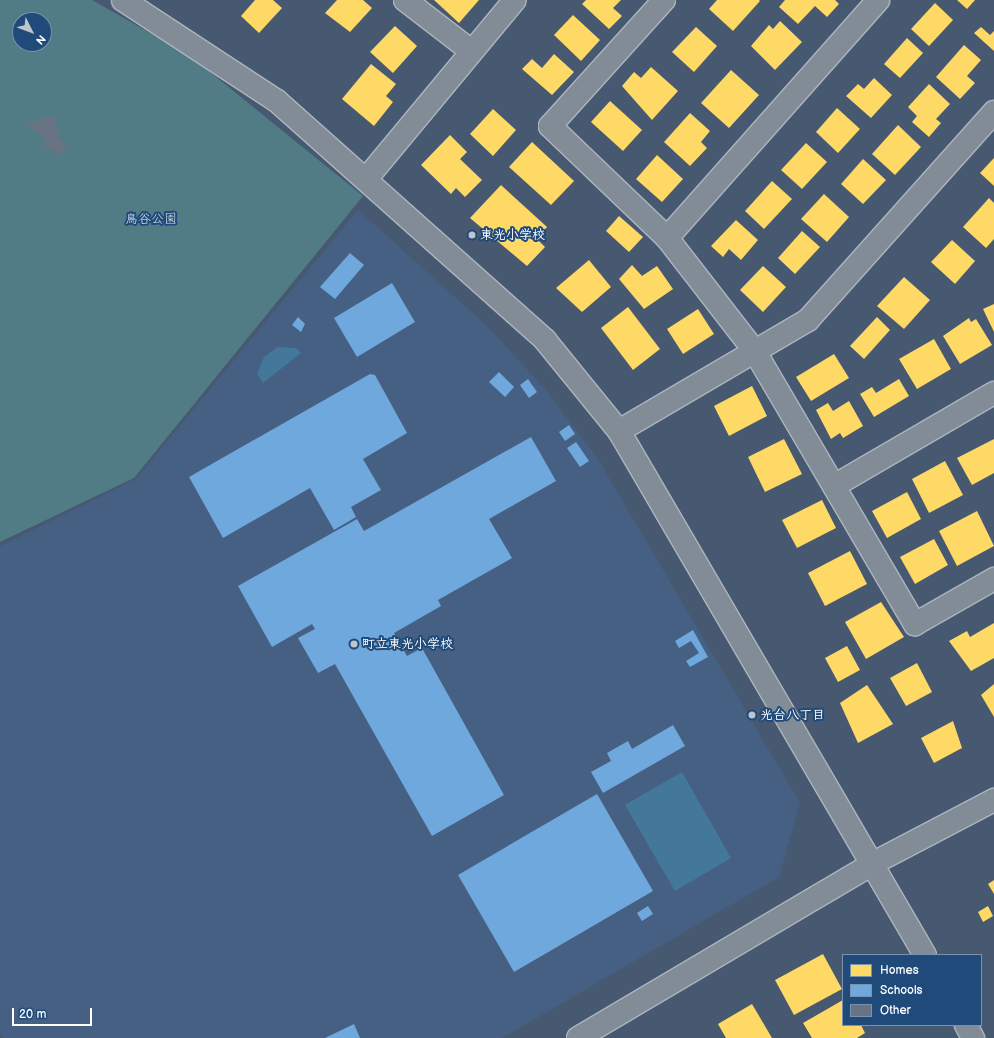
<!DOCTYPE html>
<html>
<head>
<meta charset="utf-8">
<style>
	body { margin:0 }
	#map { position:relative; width:994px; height:1038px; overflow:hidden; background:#475970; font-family:"Balsamiq Sans","Klee One",sans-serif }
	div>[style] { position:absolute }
	.built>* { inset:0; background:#466083 }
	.green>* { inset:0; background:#517c86 }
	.water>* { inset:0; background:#43789b }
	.homes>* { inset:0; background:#ffd966 }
	.schools>* { inset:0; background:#6fa8dc }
	.building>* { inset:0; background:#697383 }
	.roads { filter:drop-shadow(1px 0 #acb4bf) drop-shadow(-1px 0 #acb4bf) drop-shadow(0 1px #acb4bf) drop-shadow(0 -1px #acb4bf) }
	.minor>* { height:22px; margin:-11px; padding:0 11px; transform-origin:11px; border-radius:11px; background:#828c97 }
	.dots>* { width:11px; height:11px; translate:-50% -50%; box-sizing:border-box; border:2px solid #1f4a7a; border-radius:50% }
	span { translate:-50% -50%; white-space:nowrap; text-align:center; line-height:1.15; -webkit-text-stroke:4px #1f4a7a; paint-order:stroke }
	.park-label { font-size:13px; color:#d4e0e2 }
	.poi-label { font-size:13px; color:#fff; font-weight:700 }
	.left { translate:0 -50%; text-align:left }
	.legend { position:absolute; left:842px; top:954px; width:140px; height:72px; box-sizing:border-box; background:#1f4a7a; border:1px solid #7992af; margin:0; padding:5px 7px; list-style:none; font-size:12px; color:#fff }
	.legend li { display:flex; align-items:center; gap:8px; height:20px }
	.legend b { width:20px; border:1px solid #7992af }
	.north { position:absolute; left:12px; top:12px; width:40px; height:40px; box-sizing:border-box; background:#1f4a7a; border:1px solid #7992af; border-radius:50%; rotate:132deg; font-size:11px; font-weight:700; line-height:16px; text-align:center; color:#fff }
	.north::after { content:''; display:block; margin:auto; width:14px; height:18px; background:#bfc5cd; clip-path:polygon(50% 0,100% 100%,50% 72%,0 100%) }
	.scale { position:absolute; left:12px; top:1008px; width:80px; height:18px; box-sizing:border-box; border:2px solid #fff; border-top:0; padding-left:5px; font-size:12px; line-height:14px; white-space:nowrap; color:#fff; -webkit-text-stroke:3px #1f4a7a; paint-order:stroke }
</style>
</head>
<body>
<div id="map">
	<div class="built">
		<i style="clip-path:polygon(358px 210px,486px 325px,545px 389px,598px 459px,800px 803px,779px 877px,502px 1038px,3px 1038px,0 1032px,0 546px,136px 479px)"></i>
	</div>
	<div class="green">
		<i style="clip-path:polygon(evenodd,0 0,92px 0,189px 55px,363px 196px,134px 478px,0 542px,0 0,20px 20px,44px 20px,44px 44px,20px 44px,20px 20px)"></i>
	</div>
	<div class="water">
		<i style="clip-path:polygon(278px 347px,296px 348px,301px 353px,263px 383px,257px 374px,264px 357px)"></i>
		<i style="clip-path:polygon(682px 772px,731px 858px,675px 891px,625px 805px)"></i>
	</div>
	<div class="homes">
		<i style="clip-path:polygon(255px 0,273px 0,282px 8px,259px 33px,241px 16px)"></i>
		<i style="clip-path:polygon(337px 0,363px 0,372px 8px,350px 32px,325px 13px)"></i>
		<i style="clip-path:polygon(434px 0,479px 0,459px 23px)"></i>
		<i style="clip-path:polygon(586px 0,621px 0,613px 8px,622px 16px,609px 29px,582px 4px)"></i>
		<i style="clip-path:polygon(717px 0,759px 0,760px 1px,733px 31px,709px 9px)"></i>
		<i style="clip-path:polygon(785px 0,835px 0,839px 4px,827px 17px,815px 6px,798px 24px,779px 7px)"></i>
		<i style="clip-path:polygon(957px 0,975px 0,967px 9px)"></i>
		<i style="clip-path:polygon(935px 3px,953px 20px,929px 46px,911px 29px)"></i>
		<i style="clip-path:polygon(573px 15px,600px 40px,581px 61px,554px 35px)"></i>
		<i style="clip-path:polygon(780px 21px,802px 42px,775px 70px,751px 46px,769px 25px,773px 29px)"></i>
		<i style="clip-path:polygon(395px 26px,417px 46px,393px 73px,370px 52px)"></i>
		<i style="clip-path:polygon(696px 27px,717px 46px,694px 72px,672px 52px)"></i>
		<i style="clip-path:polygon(981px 27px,990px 35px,994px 31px,994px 51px,974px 33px)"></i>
		<i style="clip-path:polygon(907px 38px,923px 53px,900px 78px,884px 64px)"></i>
		<i style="clip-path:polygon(964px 45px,981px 60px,967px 76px,975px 83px,960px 99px,936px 77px)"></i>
		<i style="clip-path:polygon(554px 54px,574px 72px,552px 95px,522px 69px,532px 59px,542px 68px)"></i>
		<i style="clip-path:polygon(371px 64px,396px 84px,386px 96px,393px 102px,374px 126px,342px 99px)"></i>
		<i style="clip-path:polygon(651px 67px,678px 91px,652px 120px,622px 86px,634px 72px,641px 78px)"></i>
		<i style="clip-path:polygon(731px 70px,759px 95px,729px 128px,701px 103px)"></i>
		<i style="clip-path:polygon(874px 78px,892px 95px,871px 118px,846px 96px,858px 84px,864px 89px)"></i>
		<i style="clip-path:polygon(929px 84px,950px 104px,936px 119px,941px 123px,929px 137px,912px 122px,917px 116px,908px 107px)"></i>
		<i style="clip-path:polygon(610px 101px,642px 130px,623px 151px,591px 122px)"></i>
		<i style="clip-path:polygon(837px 108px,860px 129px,838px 153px,816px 132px)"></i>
		<i style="clip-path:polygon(493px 109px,516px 130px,493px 156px,470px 134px)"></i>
		<i style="clip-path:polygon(690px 113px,710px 131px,701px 142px,707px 148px,690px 166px,664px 142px)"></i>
		<i style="clip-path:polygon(898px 125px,921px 147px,895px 175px,872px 154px)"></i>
		<i style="clip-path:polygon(450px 135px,467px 152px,460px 159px,482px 180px,465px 197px,456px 188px,451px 194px,421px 165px)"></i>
		<i style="clip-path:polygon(532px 142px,574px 181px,551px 205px,509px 167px)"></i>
		<i style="clip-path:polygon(806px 143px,827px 162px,802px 189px,781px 170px)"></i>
		<i style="clip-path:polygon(657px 155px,683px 179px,662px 202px,636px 179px)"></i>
		<i style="clip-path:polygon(994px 158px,994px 186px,980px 173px)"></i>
		<i style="clip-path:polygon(863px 159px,886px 180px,863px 204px,841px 184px)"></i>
		<i style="clip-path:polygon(772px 181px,792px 199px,764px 229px,745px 211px)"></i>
		<i style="clip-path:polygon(501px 185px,547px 227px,537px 239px,545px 247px,527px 266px,470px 218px)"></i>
		<i style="clip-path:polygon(824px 194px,849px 217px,827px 242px,801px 219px)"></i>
		<i style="clip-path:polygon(989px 198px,994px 203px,994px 239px,986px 248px,963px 227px)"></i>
		<i style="clip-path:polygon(619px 216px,643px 237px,629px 252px,606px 231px)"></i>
		<i style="clip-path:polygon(736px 220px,758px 240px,741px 260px,729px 249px,723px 257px,711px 246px)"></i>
		<i style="clip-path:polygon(802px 231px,820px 247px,795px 274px,778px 258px)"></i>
		<i style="clip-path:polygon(952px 240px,975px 261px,955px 284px,931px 262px)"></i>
		<i style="clip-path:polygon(589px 260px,611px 287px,582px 312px,556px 288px)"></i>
		<i style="clip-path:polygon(632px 265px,642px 276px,657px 266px,673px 289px,644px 309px,619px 279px)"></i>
		<i style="clip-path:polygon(763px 266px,786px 287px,763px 312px,740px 290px)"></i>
		<i style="clip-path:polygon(904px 277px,930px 300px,904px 329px,877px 306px)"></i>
		<i style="clip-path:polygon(994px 304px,994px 332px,983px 309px)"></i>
		<i style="clip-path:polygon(628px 307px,660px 349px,633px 370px,601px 328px)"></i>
		<i style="clip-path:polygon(698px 309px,714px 334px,683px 354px,667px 329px)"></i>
		<i style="clip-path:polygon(877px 317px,890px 330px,864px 359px,850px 346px)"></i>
		<i style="clip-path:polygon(969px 318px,971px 322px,976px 319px,992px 345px,960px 364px,943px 336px)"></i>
		<i style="clip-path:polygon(934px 339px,951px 369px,917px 389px,899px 359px)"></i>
		<i style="clip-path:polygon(834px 354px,849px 378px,811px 401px,796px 377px)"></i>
		<i style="clip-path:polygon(899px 379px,909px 396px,874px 417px,860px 394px,872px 387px,876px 393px)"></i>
		<i style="clip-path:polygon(752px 386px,767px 416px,729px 436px,714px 406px)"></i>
		<i style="clip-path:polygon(849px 401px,863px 426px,843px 438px,840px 433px,831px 439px,816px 410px,828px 403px,833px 411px)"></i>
		<i style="clip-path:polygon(784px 439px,802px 474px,765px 492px,748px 457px)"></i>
		<i style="clip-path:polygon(994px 439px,994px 473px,972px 485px,957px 458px)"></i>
		<i style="clip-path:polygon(945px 461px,963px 495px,929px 513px,912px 479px)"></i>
		<i style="clip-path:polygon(907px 492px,921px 519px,887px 538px,872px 511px)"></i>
		<i style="clip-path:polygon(822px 500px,836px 528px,797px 548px,782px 520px)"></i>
		<i style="clip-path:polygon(977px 511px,994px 546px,957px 566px,939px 531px)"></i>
		<i style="clip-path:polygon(934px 539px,948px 565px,915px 584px,900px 557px)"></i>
		<i style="clip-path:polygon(850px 551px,867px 584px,825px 606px,808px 573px)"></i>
		<i style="clip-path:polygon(881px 602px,904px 637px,866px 659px,845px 622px)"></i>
		<i style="clip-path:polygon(994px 623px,994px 658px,971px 671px,949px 641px,967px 631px,970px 637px)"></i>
		<i style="clip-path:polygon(847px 646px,860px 670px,838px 682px,825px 658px)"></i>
		<i style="clip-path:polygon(917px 663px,932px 692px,906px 706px,890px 678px)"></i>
		<i style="clip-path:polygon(994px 684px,994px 717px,981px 695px)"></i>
		<i style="clip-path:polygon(867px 685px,893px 724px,858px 743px,840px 703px)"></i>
		<i style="clip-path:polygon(953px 721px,962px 748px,934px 763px,921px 738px)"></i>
		<i style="clip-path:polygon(994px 880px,994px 894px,988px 884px)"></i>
		<i style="clip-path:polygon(988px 906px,993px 916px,983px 922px,978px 912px)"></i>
		<i style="clip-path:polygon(823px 954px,842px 989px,794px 1015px,775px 980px)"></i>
		<i style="clip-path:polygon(843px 1000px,843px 1025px,861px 1025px,865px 1033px,857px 1038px,812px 1038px,803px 1023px)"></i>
		<i style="clip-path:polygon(752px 1004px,772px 1038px,726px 1038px,718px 1024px)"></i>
	</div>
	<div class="schools">
		<i style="clip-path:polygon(350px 253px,364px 265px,335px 299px,320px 287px)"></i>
		<i style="clip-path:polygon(392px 283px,415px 322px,357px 357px,334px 318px)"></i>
		<i style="clip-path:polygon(298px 317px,305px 324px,301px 332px,292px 325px)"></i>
		<i style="clip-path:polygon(499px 372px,514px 387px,505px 397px,489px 382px)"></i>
		<i style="clip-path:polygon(370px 374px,375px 375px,407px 433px,363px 459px,381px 490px,351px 507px,356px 517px,334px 530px,310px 488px,223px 538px,189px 477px)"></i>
		<i style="clip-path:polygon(528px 379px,537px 392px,529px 398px,520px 385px)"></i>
		<i style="clip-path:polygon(569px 425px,575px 434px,565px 441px,559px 432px)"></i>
		<i style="clip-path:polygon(531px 437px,556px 481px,489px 519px,512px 558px,438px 600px,441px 606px,394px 633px,407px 656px,422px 648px,504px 795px,432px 836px,335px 664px,318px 673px,298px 638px,315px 629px,312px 624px,272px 647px,238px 586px,357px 519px,364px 531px)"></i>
		<i style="clip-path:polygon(576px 442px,589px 461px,580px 467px,567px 448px)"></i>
		<i style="clip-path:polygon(693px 630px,708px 657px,690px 667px,686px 661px,699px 653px,691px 641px,679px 648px,675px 641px)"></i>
		<i style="clip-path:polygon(673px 725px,685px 746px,603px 793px,591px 772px,611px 761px,607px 753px,628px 741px,632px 749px)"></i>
		<i style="clip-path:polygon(597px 794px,653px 891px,514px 972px,458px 875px)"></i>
		<i style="clip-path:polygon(648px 906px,653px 914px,642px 921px,637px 913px)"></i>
		<i style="clip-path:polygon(354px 1024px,360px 1038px,325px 1038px)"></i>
	</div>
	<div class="building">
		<i style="clip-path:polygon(46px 117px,55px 118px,59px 139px,67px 144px,59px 155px,43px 144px,47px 139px,27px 125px)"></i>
	</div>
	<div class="roads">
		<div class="minor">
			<i style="left:123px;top:0;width:184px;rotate:33.3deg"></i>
			<i style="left:277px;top:101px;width:359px;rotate:41.7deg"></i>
			<i style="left:545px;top:340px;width:117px;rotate:50.9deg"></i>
			<i style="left:619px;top:431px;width:607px;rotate:59.72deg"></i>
			<i style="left:405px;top:0;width:82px;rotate:37.6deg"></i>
			<i style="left:664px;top:0;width:170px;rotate:132.1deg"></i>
			<i style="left:550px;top:126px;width:162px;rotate:43.7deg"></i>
			<i style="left:667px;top:238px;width:142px;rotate:52.2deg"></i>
			<i style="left:754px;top:350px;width:318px;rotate:59.6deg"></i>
			<i style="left:915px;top:624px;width:91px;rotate:-29.7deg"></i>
			<i style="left:367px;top:178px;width:231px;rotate:-50.3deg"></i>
			<i style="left:667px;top:238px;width:318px;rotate:-48.4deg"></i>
			<i style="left:619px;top:431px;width:219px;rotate:-30.4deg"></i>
			<i style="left:808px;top:320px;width:279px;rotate:-48.2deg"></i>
			<i style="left:834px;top:486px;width:185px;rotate:-30.2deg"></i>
			<i style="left:966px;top:1025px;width:15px;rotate:62deg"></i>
			<i style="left:578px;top:1038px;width:342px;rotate:-30.6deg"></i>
			<i style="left:872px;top:864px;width:138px;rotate:-27.7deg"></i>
		</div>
	</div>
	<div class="dots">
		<i style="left:472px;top:235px;background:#bfc5cd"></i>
		<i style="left:354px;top:644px;background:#bfc5cd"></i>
		<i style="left:752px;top:715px;background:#bfc5cd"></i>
	</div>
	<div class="park-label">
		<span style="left:151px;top:219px">鳥谷公園</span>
	</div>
	<div class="poi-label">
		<span class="left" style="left:480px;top:235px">東光小学校</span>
		<span class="left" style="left:362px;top:644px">町立東光小学校</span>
		<span class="left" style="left:760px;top:715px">光台八丁目</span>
	</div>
	<ul class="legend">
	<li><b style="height:11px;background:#ffd966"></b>Homes</li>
	<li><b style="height:11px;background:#6fa8dc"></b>Schools</li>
	<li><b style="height:11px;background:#697383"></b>Other</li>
	</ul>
	<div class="north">N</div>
	<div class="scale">20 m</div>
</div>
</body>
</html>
